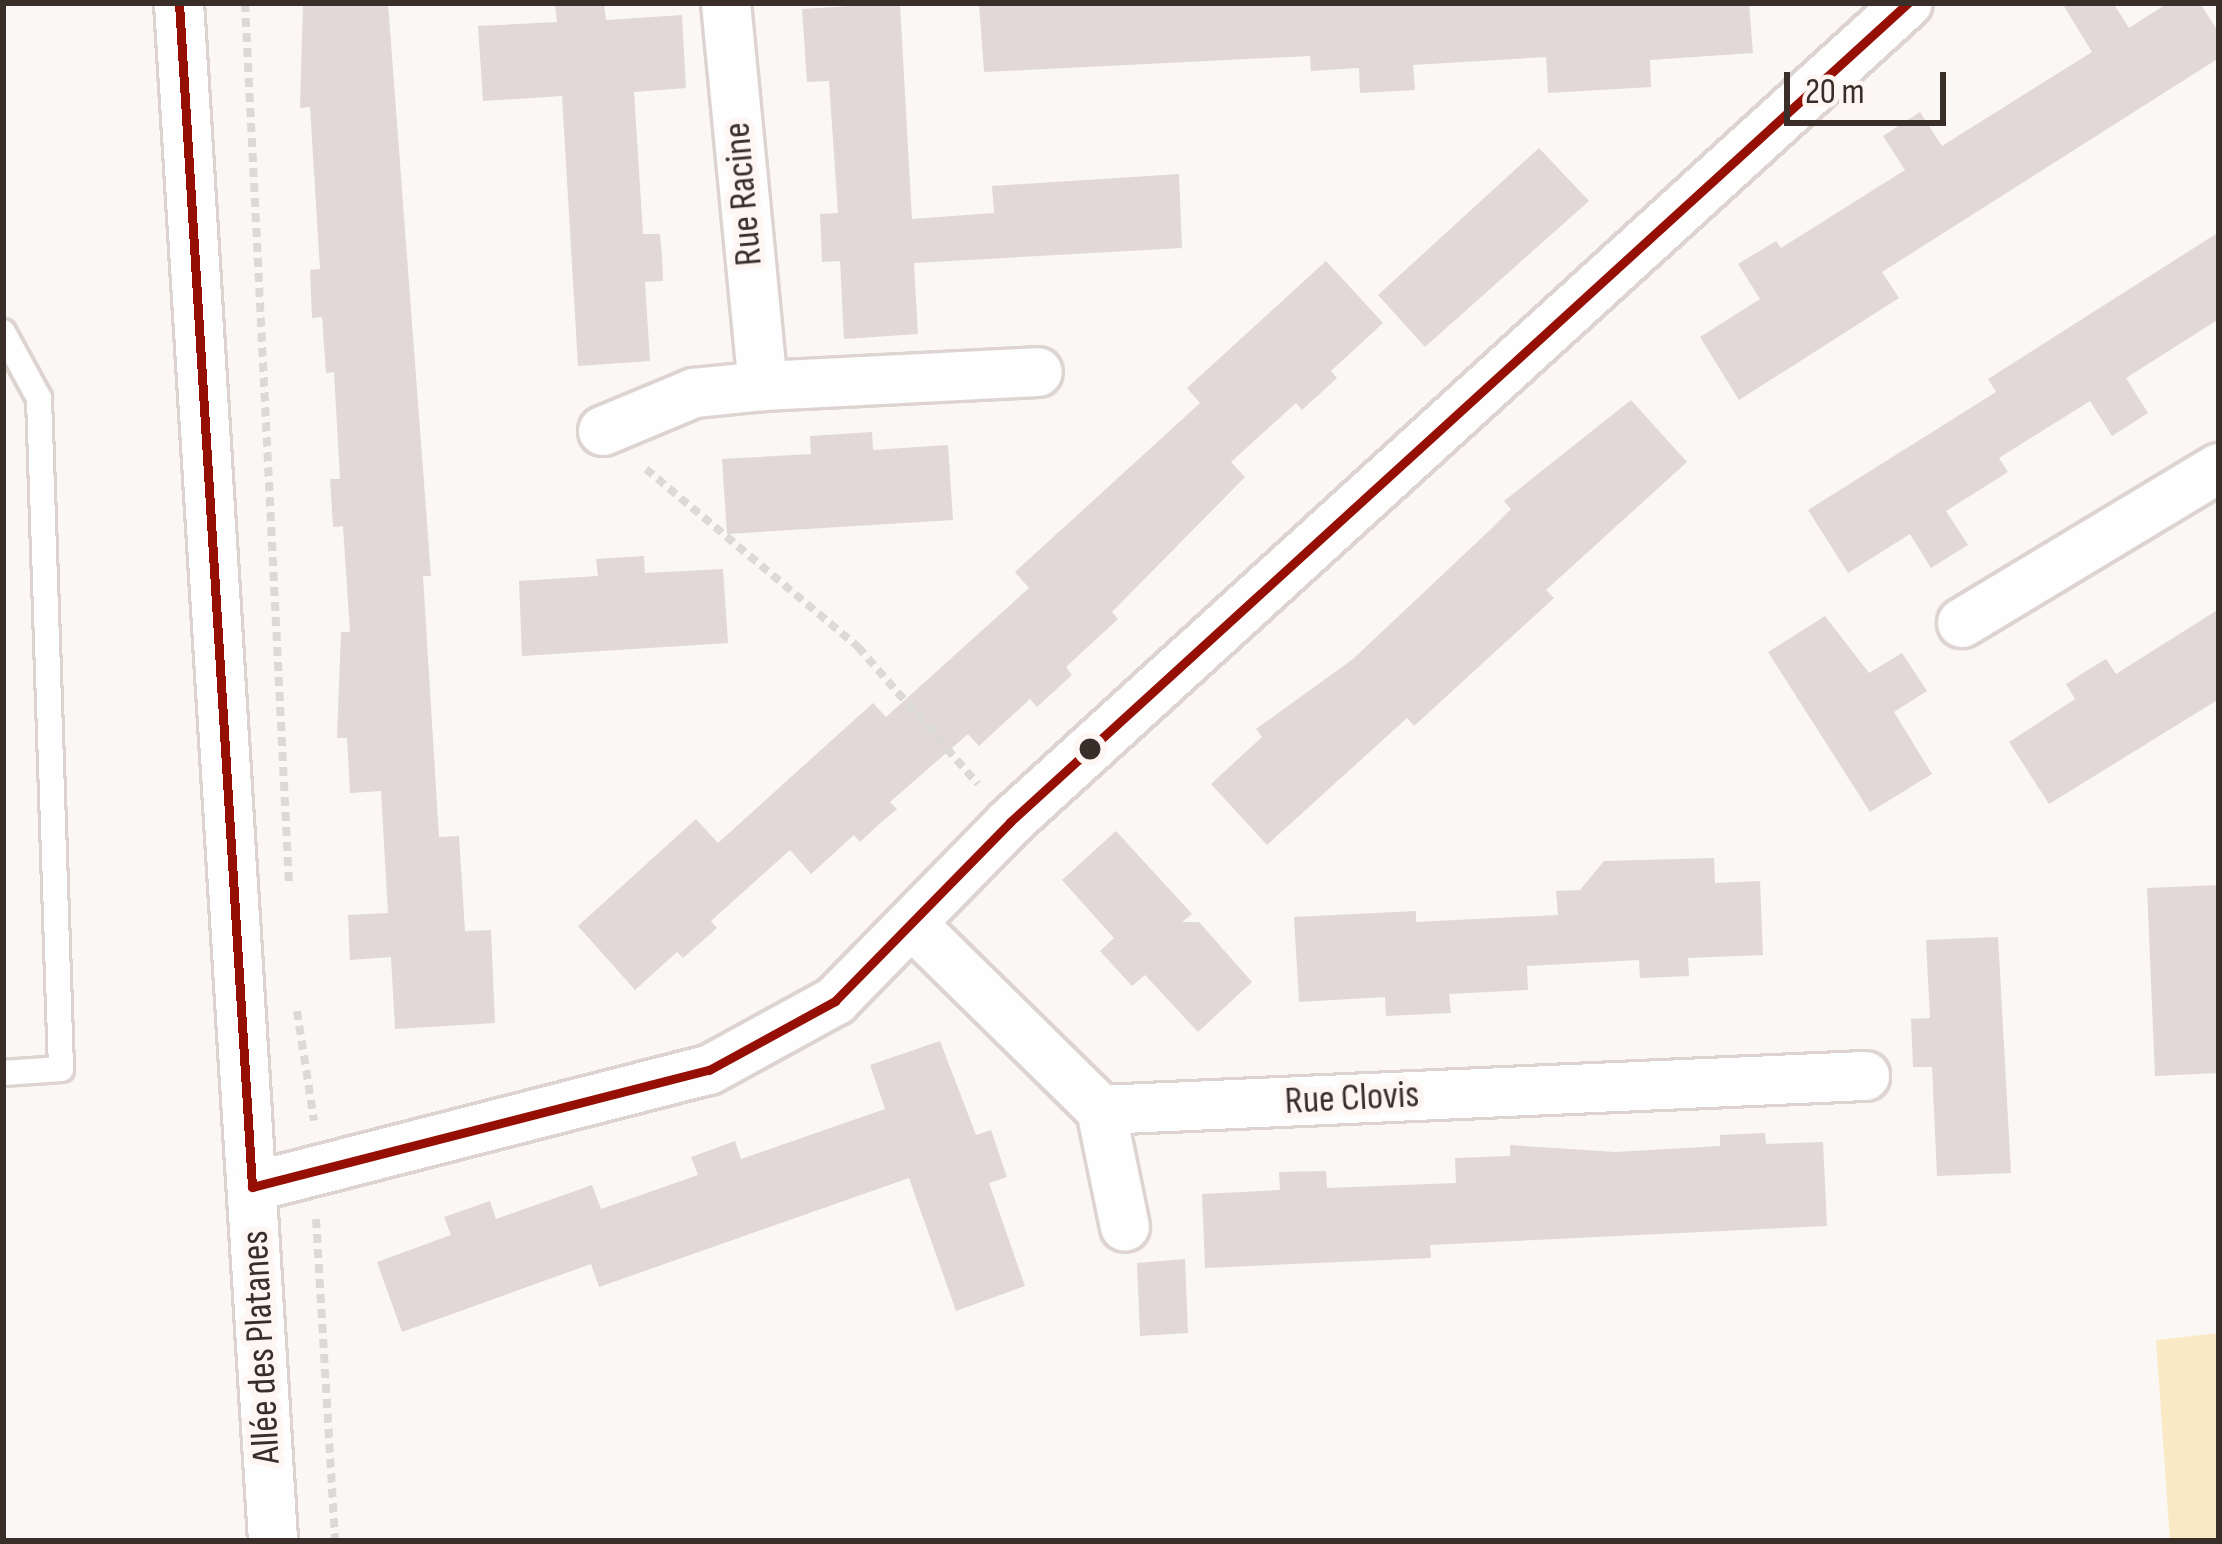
<!DOCTYPE html>
<html>
<head>
<meta charset="utf-8">
<style>
	body { margin:0 }
	#map { position:relative; width:2222px; height:1544px; overflow:hidden; background:#fbf7f5; font-family:"Sofia Sans Condensed",sans-serif }
	div>[style] { position:absolute }
	.green>* { inset:0; background:#f9eac5 }
	.building>* { inset:0; background:#e1d8d7 }
	.path>* { height:8px; margin-top:-4px; transform-origin:0; background:repeating-linear-gradient(90deg,#dcdad9 0 9px,transparent 0 15px) }
	.roads { filter:drop-shadow(3px 0 #ddd4d1) drop-shadow(-3px 0 #ddd4d1) drop-shadow(0 3px #ddd4d1) drop-shadow(0 -3px #ddd4d1) }
	.lane>* { height:24px; margin:-12px; padding:0 12px; transform-origin:12px; border-radius:12px; background:#fefefe }
	.street>* { height:48px; margin:-24px; padding:0 24px; transform-origin:24px; border-radius:24px; background:#fefefe }
	.bus-1>* { height:9px; margin:-4.5px; padding:0 4.5px; transform-origin:4.5px; border-radius:4.5px; background:#960f04 }
	.dots>* { width:33px; height:33px; translate:-50% -50%; box-sizing:border-box; border:6px solid #fdf6f3; border-radius:50% }
	span { translate:-50% -50%; white-space:nowrap; text-align:center; line-height:1.15; -webkit-text-stroke:12px #fdf6f3; paint-order:stroke }
	.street-label { font-size:39px; color:#3a2e29 }
	.frame { position:absolute; inset:0; border:6px solid #3a2e29; pointer-events:none }
	.scale { position:absolute; left:1784px; top:72px; width:162px; height:54px; box-sizing:border-box; border:6px solid #3a2e29; border-top:0; padding-left:15px; font-size:36px; line-height:42px; white-space:nowrap; color:#3a2e29; -webkit-text-stroke:9px #fdf6f3; paint-order:stroke }
</style>
</head>
<body>
<div id="map">
	<div class="green">
		<i style="clip-path:polygon(2219px 1333px,2219px 1541px,2170px 1541px,2156px 1340px)"></i>
	</div>
	<div class="building">
		<i style="clip-path:polygon(303px 3px,388px 3px,431px 576px,423px 576px,439px 837px,459px 836px,465px 931px,491px 930px,495px 1023px,395px 1029px,391px 957px,350px 960px,348px 915px,388px 913px,381px 791px,350px 793px,347px 738px,337px 738px,341px 632px,350px 632px,343px 526px,333px 527px,330px 479px,340px 479px,334px 372px,326px 373px,322px 317px,312px 318px,310px 270px,320px 269px,310px 107px,300px 108px)"></i>
		<i style="clip-path:polygon(581px 3px,604px 3px,606px 20px,682px 15px,686px 88px,634px 92px,643px 234px,660px 234px,662px 257px,663px 281px,645px 282px,650px 361px,578px 366px,562px 96px,483px 101px,478px 26px,557px 22px,555px 5px)"></i>
		<i style="clip-path:polygon(900px 3px,912px 219px,994px 213px,992px 186px,1179px 174px,1182px 248px,914px 263px,918px 334px,844px 339px,840px 261px,822px 262px,820px 214px,838px 213px,829px 81px,807px 82px,802px 9px)"></i>
		<i style="clip-path:polygon(979px 3px,1749px 3px,1753px 53px,1650px 60px,1651px 87px,1548px 93px,1546px 57px,1413px 65px,1415px 90px,1360px 93px,1359px 68px,1311px 71px,1310px 56px,984px 72px)"></i>
		<i style="clip-path:polygon(2062px 3px,2113px 3px,2129px 28px,2168px 3px,2200px 3px,2219px 33px,2219px 58px,1882px 272px,1899px 298px,1739px 400px,1700px 337px,1760px 299px,1738px 264px,1776px 241px,1781px 248px,1905px 170px,1883px 136px,1920px 112px,1942px 146px,2092px 52px)"></i>
		<i style="clip-path:polygon(1539px 148px,1589px 201px,1425px 347px,1378px 295px)"></i>
		<i style="clip-path:polygon(2219px 232px,2219px 319px,2126px 378px,2148px 413px,2112px 436px,2090px 401px,1999px 458px,2008px 472px,1946px 511px,1968px 545px,1931px 568px,1910px 534px,1848px 573px,1808px 510px,1996px 392px,1988px 379px)"></i>
		<i style="clip-path:polygon(1326px 261px,1383px 323px,1331px 371px,1337px 378px,1302px 410px,1296px 403px,1231px 462px,1245px 477px,1112px 612px,1118px 619px,1066px 667px,1072px 675px,1037px 707px,1030px 699px,979px 746px,968px 734px,890px 802px,897px 809px,877px 826px,860px 842px,854px 835px,811px 874px,790px 850px,711px 921px,717px 928px,683px 958px,677px 952px,635px 990px,578px 926px,696px 819px,718px 843px,873px 703px,886px 717px,1029px 588px,1015px 572px,1200px 403px,1187px 388px)"></i>
		<i style="clip-path:polygon(1631px 400px,1687px 462px,1546px 590px,1554px 598px,1414px 726px,1407px 718px,1267px 845px,1211px 784px,1262px 737px,1256px 729px,1353px 659px,1491px 529px,1511px 509px,1504px 501px)"></i>
		<i style="clip-path:polygon(872px 432px,873px 450px,948px 445px,953px 520px,727px 534px,722px 459px,811px 454px,810px 436px)"></i>
		<i style="clip-path:polygon(644px 556px,645px 573px,723px 569px,728px 643px,522px 656px,519px 581px,598px 576px,596px 559px)"></i>
		<i style="clip-path:polygon(2219px 609px,2219px 699px,2049px 804px,2009px 742px,2075px 699px,2066px 684px,2086px 671px,2106px 659px,2116px 674px)"></i>
		<i style="clip-path:polygon(1825px 616px,1869px 673px,1902px 653px,1927px 691px,1894px 712px,1932px 774px,1870px 812px,1768px 652px)"></i>
		<i style="clip-path:polygon(1116px 831px,1192px 914px,1182px 922px,1199px 922px,1252px 982px,1198px 1032px,1145px 975px,1132px 986px,1100px 951px,1114px 938px,1062px 880px)"></i>
		<i style="clip-path:polygon(1714px 858px,1715px 883px,1760px 881px,1763px 955px,1688px 958px,1689px 976px,1640px 978px,1639px 960px,1527px 966px,1528px 990px,1449px 994px,1451px 1013px,1386px 1016px,1385px 997px,1299px 1002px,1294px 917px,1416px 911px,1416px 922px,1558px 915px,1556px 891px,1580px 890px,1604px 861px)"></i>
		<i style="clip-path:polygon(2219px 885px,2219px 1073px,2155px 1076px,2147px 888px)"></i>
		<i style="clip-path:polygon(1998px 937px,2011px 1173px,1937px 1176px,1932px 1067px,1913px 1067px,1911px 1019px,1930px 1018px,1926px 940px)"></i>
		<i style="clip-path:polygon(940px 1041px,976px 1135px,991px 1130px,1007px 1177px,989px 1183px,1025px 1286px,956px 1311px,909px 1178px,599px 1287px,591px 1264px,402px 1332px,377px 1262px,451px 1235px,444px 1217px,490px 1201px,496px 1219px,592px 1185px,601px 1209px,698px 1175px,691px 1157px,735px 1141px,741px 1159px,885px 1109px,870px 1065px)"></i>
		<i style="clip-path:polygon(1765px 1133px,1766px 1144px,1823px 1142px,1827px 1226px,1430px 1245px,1431px 1258px,1205px 1268px,1202px 1194px,1280px 1190px,1279px 1172px,1326px 1171px,1327px 1188px,1456px 1183px,1455px 1158px,1510px 1156px,1510px 1145px,1615px 1152px,1720px 1146px,1720px 1135px)"></i>
		<i style="clip-path:polygon(1185px 1259px,1188px 1333px,1140px 1336px,1137px 1263px)"></i>
	</div>
	<div class="path">
		<i style="left:245px;top:3px;width:881px;rotate:87.14deg"></i>
		<i style="left:646px;top:469px;width:277px;rotate:40deg"></i>
		<i style="left:858px;top:647px;width:182px;rotate:48.8deg"></i>
		<i style="left:297px;top:1011px;width:111px;rotate:81.2deg"></i>
		<i style="left:316px;top:1219px;width:323px;rotate:86.6deg"></i>
	</div>
	<div class="roads">
		<div class="lane">
			<i style="left:3px;top:332px;width:75px;rotate:61.4deg"></i>
			<i style="left:39px;top:398px;width:671px;rotate:88.12deg"></i>
			<i style="left:61px;top:1069px;width:58px;rotate:176.1deg"></i>
		</div>
		<div class="street">
			<i style="left:179px;top:3px;width:1541px;rotate:86.5deg"></i>
			<i style="left:726px;top:3px;width:385px;rotate:84.5deg"></i>
			<i style="left:763px;top:386px;width:275px;rotate:-2.9deg"></i>
			<i style="left:603px;top:431px;width:99px;rotate:-22.7deg"></i>
			<i style="left:694px;top:393px;width:69px;rotate:-5.8deg"></i>
			<i style="left:1962px;top:623px;width:300px;rotate:-31.1deg"></i>
			<i style="left:915px;top:927px;width:261px;rotate:44.5deg"></i>
			<i style="left:1101px;top:1110px;width:765px;rotate:-2.55deg"></i>
			<i style="left:1101px;top:1110px;width:119px;rotate:78.4deg"></i>
			<i style="left:252px;top:1187px;width:472px;rotate:-14.4deg"></i>
			<i style="left:709px;top:1070px;width:144px;rotate:-28.7deg"></i>
			<i style="left:835px;top:1001px;width:250px;rotate:-45.6deg"></i>
			<i style="left:1010px;top:822px;width:1215px;rotate:-42.37deg"></i>
		</div>
	</div>
	<div class="bus-1">
		<i style="left:179px;top:3px;width:1186px;rotate:86.47deg"></i>
		<i style="left:252px;top:1187px;width:472px;rotate:-14.4deg"></i>
		<i style="left:709px;top:1070px;width:144px;rotate:-28.7deg"></i>
		<i style="left:835px;top:1001px;width:250px;rotate:-45.6deg"></i>
		<i style="left:1010px;top:822px;width:1215px;rotate:-42.37deg"></i>
	</div>
	<div class="dots">
		<i style="left:1090px;top:749px;background:#3a2e29"></i>
	</div>
	<div class="street-label">
		<span style="left:744px;top:194px;rotate:-95deg">Rue Racine</span>
		<span style="left:1352px;top:1099px;rotate:-3deg">Rue Clovis</span>
		<span style="left:262px;top:1347px;rotate:-93deg">Allée des Platanes</span>
	</div>
	<div class="frame"></div>
	<div class="scale">20 m</div>
</div>
</body>
</html>
